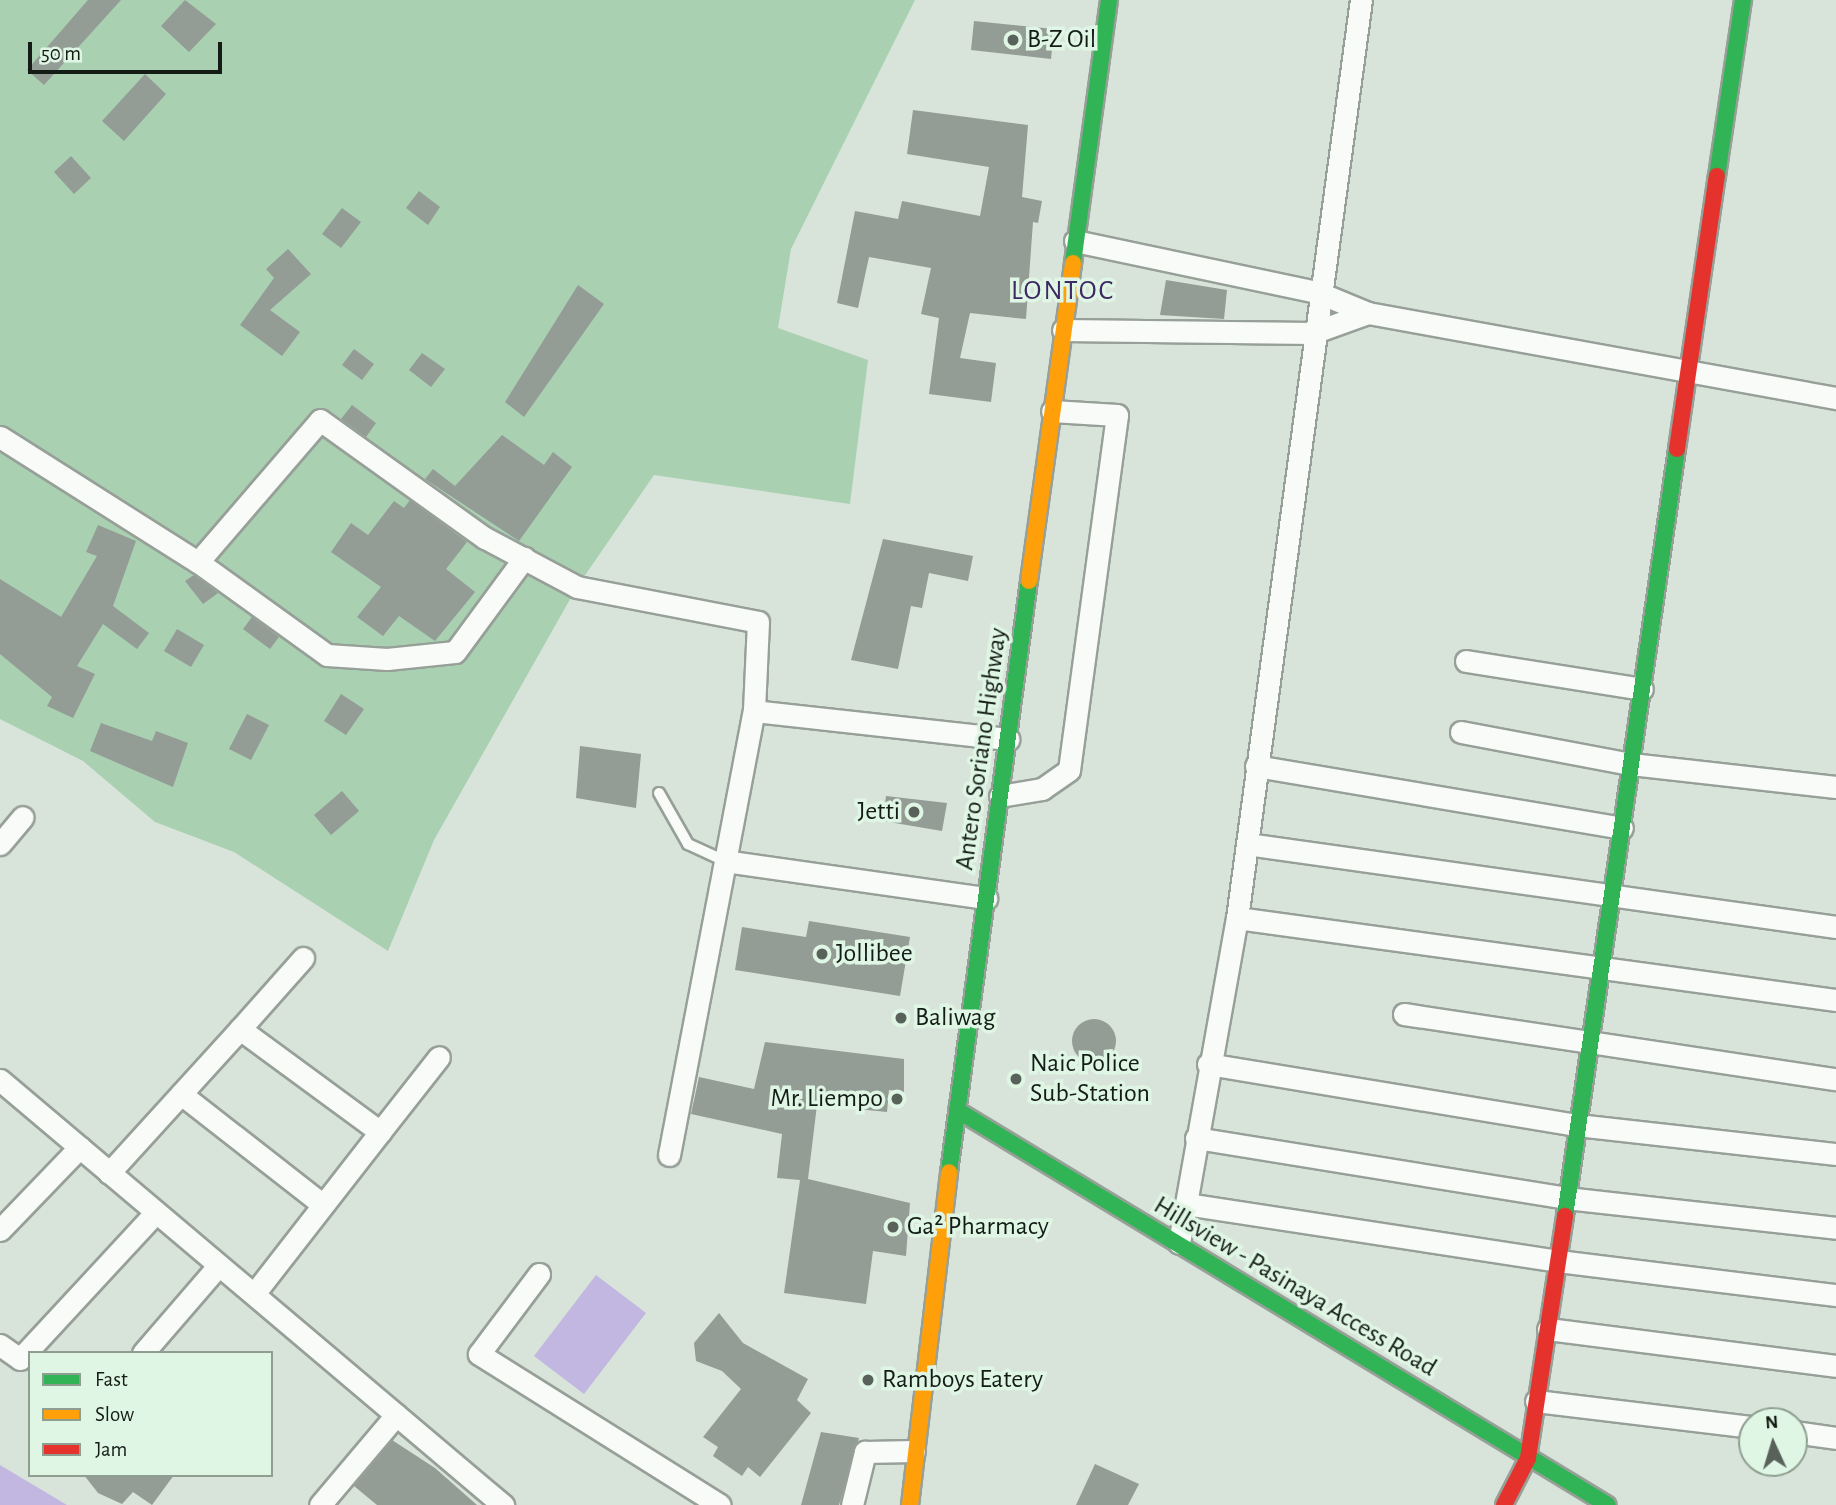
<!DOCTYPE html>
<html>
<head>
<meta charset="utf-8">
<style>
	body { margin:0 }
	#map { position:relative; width:1836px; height:1505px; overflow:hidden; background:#d8e4da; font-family:"Alegreya Sans",sans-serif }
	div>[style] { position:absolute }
	.forest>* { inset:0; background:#aad0b2 }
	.water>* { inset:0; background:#c1b7e0 }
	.building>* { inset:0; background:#939c95 }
	.round { border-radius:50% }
	.roads { filter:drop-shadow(2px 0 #97a098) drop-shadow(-2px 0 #97a098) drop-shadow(0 2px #97a098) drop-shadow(0 -2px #97a098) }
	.lane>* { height:10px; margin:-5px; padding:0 5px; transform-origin:5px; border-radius:5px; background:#f9fbf9 }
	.street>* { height:21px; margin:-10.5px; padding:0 10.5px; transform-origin:10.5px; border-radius:10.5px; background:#f9fbf9 }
	.fast>* { height:16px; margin:-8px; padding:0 8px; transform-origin:8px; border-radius:8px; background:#30b455 }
	.slow>* { height:16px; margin:-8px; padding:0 8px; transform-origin:8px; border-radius:8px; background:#ff9f0a }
	.jam>* { height:16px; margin:-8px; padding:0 8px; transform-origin:8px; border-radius:8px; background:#e5322d }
	.dots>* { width:19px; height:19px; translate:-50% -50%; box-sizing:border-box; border:4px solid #e0f6e4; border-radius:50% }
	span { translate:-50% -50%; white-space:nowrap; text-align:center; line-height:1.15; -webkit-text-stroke:7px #e0f6e4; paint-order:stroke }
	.poi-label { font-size:26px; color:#141c15 }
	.left { translate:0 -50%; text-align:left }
	.right { translate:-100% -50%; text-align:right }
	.street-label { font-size:26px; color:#141c15 }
	.neighbourhood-label { font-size:28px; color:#3f2964; letter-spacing:2px }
	.legend { position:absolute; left:28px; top:1351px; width:245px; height:126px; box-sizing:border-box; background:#e0f6e4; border:2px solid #8e9f91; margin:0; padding:9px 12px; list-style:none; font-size:21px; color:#141c15 }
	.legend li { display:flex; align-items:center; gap:14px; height:35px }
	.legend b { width:35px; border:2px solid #8e9f91 }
	.north { position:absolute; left:1738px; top:1407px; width:70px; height:70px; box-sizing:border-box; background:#e0f6e4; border:2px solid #8e9f91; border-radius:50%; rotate:356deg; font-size:19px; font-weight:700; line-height:28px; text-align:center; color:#141c15 }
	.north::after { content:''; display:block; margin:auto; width:24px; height:32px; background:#59625a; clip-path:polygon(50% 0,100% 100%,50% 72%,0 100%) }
	.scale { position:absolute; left:28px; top:42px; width:194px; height:32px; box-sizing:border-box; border:4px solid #141c15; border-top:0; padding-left:9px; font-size:21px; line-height:24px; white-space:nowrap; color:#141c15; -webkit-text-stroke:5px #e0f6e4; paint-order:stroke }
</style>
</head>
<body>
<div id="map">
	<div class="forest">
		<i style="clip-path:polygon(0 0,915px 0,791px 249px,778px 328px,868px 360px,850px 504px,654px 475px,577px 587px,434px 840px,388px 951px,234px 852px,155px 822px,83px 761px,0 719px)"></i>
	</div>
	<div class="water">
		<i style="clip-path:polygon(596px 1275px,646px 1313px,584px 1394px,534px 1356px)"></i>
		<i style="clip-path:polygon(0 1465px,67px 1505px,0 1505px)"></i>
	</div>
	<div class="building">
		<i style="clip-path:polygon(88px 0,121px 0,44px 85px,27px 70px)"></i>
		<i style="clip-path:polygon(185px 0,216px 24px,189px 52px,161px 26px)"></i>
		<i style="clip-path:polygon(974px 21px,1054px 29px,1051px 59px,971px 50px)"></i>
		<i style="clip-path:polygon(145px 74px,166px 94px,124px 141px,102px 121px)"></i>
		<i style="clip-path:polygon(913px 110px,1028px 125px,1022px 197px,1042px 201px,1038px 223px,1033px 222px,1026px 319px,970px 313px,960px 358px,996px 363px,991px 402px,929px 394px,939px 318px,921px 314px,931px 268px,869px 257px,858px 308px,837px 303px,855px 211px,898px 219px,902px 201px,980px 216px,989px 167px,907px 154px)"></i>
		<i style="clip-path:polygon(71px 156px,91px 178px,74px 194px,54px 172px)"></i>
		<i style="clip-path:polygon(419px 191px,440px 207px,428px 225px,406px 208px)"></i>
		<i style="clip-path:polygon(342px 208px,361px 222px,341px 248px,322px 234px)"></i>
		<i style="clip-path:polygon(288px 249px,311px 274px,270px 310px,300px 332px,282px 356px,240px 325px,274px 278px,266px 269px)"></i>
		<i style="clip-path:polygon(1166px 280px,1227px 290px,1224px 319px,1160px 315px)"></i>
		<i style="clip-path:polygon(578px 285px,604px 304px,524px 417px,505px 402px)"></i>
		<i style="clip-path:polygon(354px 349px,374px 364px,362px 380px,342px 365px)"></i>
		<i style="clip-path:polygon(422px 353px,445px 369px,431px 387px,409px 370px)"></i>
		<i style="clip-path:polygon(352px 405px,376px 423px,366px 437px,341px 419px)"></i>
		<i style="clip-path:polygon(502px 435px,544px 465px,553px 452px,572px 467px,519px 541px,425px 479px,433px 469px,455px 486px)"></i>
		<i style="clip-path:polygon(410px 500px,467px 542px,446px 569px,475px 592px,435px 641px,399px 616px,383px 636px,357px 617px,381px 587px,331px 552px,351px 523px,368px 535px,394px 501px,404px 508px)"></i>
		<i style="clip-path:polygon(98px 525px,136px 541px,113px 606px,149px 633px,137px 649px,103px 624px,77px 666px,95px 674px,73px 718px,47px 706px,52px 697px,0 654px,0 579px,61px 617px,97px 556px,86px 552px)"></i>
		<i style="clip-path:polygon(883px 539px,973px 556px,968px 581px,929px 573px,922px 608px,911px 606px,898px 669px,851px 660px)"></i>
		<i style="clip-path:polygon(194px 575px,218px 593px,203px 604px,185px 581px)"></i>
		<i style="clip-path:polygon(252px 617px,279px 637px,270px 649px,243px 629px)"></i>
		<i style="clip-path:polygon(177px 629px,204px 645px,191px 667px,164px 651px)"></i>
		<i style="clip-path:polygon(341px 694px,364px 709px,346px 735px,324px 721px)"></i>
		<i style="clip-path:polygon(247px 714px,269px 725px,251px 760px,229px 749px)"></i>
		<i style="clip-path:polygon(101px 723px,152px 741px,156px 731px,188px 743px,173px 787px,90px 751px)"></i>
		<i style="clip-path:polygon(580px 746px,641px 754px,636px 808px,576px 798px)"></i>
		<i style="clip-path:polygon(342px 791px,359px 811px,331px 835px,314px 815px)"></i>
		<i style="clip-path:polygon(886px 796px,947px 803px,942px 831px,883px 821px)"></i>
		<i style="clip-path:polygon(809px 921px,910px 937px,900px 996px,735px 970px,742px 927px,806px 937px)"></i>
		<i class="round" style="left:1072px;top:1019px;width:44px;height:44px"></i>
		<i style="clip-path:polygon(765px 1042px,904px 1059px,904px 1092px,889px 1090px,887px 1112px,817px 1105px,808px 1179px,910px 1203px,906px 1256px,873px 1251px,866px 1304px,784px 1293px,800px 1180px,777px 1178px,782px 1134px,691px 1114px,699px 1077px,754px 1089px)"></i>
		<i style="clip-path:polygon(719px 1313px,743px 1343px,808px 1379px,797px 1400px,811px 1413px,760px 1477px,748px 1467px,742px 1476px,713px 1456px,718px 1447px,703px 1437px,741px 1389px,722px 1371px,696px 1361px,694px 1343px)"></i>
		<i style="clip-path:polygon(821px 1432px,859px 1438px,839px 1505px,801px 1505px)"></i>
		<i style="clip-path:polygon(392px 1440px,435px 1468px,477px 1505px,377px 1505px,354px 1486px)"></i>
		<i style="clip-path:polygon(1095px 1464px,1139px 1484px,1128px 1505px,1076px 1505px)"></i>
		<i style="clip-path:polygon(84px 1475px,174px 1475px,152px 1505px,133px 1492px,122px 1504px,98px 1493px)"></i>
	</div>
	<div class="roads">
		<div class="lane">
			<i style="left:659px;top:793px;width:59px;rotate:60.4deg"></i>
			<i style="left:688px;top:844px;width:41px;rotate:24.7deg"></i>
		</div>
		<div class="street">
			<i style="left:1075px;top:241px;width:247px;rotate:11.9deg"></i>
			<i style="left:1317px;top:292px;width:55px;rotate:22.4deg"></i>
			<i style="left:1368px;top:313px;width:476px;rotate:10.3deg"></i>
			<i style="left:1063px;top:330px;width:249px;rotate:0.7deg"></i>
			<i style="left:1312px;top:333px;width:59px;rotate:-19.7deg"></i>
			<i style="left:0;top:437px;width:234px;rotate:32.3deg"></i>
			<i style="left:198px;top:562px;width:187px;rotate:-49.3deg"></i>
			<i style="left:320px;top:420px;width:203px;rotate:35.6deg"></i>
			<i style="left:485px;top:538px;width:104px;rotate:28deg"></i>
			<i style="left:577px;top:587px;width:184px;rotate:10.9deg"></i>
			<i style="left:758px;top:622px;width:89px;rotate:92.6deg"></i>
			<i style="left:754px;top:711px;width:256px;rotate:6.3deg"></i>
			<i style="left:198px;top:562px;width:159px;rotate:35.8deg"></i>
			<i style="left:327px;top:655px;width:60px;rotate:3.8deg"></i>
			<i style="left:387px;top:659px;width:68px;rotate:-5.9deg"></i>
			<i style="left:455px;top:652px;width:117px;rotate:-53.7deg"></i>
			<i style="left:1466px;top:661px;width:178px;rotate:9deg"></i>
			<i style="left:1461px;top:732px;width:173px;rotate:10.7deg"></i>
			<i style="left:1631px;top:764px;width:206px;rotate:6.4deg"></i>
			<i style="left:1256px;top:766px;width:371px;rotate:9.6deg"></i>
			<i style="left:1000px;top:796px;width:43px;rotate:-9.5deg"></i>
			<i style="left:1042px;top:789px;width:33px;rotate:-35deg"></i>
			<i style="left:1069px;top:770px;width:358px;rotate:-82.3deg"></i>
			<i style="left:1117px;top:415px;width:65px;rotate:-176.5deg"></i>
			<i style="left:0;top:844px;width:35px;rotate:-50deg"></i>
			<i style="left:1247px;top:844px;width:595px;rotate:8.02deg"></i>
			<i style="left:725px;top:861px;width:264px;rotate:8.1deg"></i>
			<i style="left:1237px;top:918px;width:605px;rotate:7.8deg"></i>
			<i style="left:1404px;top:1014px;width:437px;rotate:8.6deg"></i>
			<i style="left:240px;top:1029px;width:95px;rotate:-48.4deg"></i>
			<i style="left:1208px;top:1064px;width:374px;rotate:9.4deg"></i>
			<i style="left:1577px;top:1125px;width:261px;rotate:6.4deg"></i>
			<i style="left:0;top:1080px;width:659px;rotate:40.2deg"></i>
			<i style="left:181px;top:1094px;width:180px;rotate:38deg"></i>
			<i style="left:380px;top:1132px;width:95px;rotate:-51.8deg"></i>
			<i style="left:1196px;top:1138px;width:375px;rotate:9.2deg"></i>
			<i style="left:1566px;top:1198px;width:272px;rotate:6.3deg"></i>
			<i style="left:669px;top:1155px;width:452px;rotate:-79.2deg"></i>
			<i style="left:109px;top:1173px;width:195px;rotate:-47.7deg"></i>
			<i style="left:240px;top:1029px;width:174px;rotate:36.3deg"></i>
			<i style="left:380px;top:1132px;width:205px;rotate:127.9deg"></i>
			<i style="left:1186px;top:1204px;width:376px;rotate:8.7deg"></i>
			<i style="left:1558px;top:1261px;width:280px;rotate:7deg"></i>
			<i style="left:0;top:1230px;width:115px;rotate:-46.1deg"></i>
			<i style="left:1179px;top:1243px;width:330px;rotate:-79.9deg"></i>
			<i style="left:1237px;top:918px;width:926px;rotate:-82.31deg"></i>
			<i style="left:539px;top:1274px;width:100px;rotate:126.9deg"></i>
			<i style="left:479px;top:1354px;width:284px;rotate:32.1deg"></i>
			<i style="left:1548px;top:1329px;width:290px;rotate:7.3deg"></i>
			<i style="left:0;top:1345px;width:24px;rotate:35deg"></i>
			<i style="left:20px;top:1359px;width:200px;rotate:-47.2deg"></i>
			<i style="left:143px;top:1353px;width:116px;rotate:-49.2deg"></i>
			<i style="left:1536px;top:1401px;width:218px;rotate:6.9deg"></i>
			<i style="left:1794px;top:1432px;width:42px;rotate:8.1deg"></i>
			<i style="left:320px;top:1505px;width:118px;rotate:-49.8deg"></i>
			<i style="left:852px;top:1505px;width:55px;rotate:-76.2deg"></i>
			<i style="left:865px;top:1452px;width:49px;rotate:-1.2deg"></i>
		</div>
		<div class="fast">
			<i style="left:1717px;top:176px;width:178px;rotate:-81.6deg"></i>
			<i style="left:1073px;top:263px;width:265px;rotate:-82.2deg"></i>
			<i style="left:957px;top:1110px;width:761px;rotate:31.25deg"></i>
			<i style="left:949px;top:1172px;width:596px;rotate:-82.29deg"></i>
			<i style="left:1565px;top:1216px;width:775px;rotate:-81.69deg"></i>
		</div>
		<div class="slow">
			<i style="left:1029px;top:581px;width:321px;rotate:-82.1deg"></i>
			<i style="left:910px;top:1505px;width:335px;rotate:-83.3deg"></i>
		</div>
		<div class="jam">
			<i style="left:1677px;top:449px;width:276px;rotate:-81.7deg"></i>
			<i style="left:1504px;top:1505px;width:53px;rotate:-62.9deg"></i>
			<i style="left:1528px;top:1458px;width:245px;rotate:-81.3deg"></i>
		</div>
	</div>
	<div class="dots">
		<i style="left:1013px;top:40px;background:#59625a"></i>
		<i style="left:914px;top:812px;background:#59625a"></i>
		<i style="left:822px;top:954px;background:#59625a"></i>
		<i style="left:901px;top:1018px;background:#59625a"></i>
		<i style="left:1016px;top:1079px;background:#59625a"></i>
		<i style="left:897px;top:1099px;background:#59625a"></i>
		<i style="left:893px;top:1227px;background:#59625a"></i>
		<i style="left:868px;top:1380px;background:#59625a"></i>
	</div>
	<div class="poi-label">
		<span class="left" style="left:1027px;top:40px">B-Z Oil</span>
		<span class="right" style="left:900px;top:812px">Jetti</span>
		<span class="left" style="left:836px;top:954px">Jollibee</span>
		<span class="left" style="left:915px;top:1018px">Baliwag</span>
		<span class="left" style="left:1030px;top:1079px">Naic Police<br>Sub-Station</span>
		<span class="right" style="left:883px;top:1099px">Mr. Liempo</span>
		<span class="left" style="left:907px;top:1227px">Ga² Pharmacy</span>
		<span class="left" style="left:882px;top:1380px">Ramboys Eatery</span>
	</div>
	<div class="street-label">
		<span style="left:982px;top:749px;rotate:-82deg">Antero Soriano Highway</span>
		<span style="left:1295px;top:1287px;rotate:31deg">Hillsview - Pasinaya Access Road</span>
	</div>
	<div class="neighbourhood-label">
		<span style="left:1063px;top:291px">LONTOC</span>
	</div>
	<ul class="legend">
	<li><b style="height:9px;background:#30b455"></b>Fast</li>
	<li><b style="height:9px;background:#ff9f0a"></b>Slow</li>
	<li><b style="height:9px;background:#e5322d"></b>Jam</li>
	</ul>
	<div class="north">N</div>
	<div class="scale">50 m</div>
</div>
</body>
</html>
